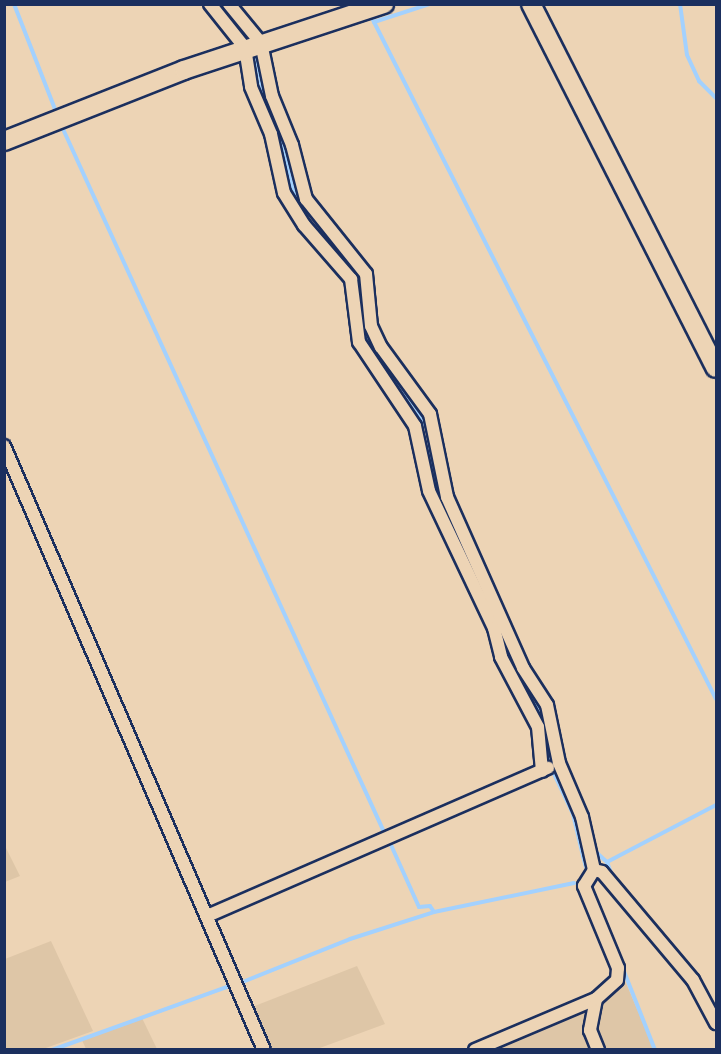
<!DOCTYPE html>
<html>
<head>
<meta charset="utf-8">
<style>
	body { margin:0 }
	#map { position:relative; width:721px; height:1054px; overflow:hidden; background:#edd4b5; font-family:"Balsamiq Sans",sans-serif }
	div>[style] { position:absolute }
	.built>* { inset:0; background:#dec6a7 }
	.stream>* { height:4px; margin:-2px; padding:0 2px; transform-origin:2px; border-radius:2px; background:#a3d1fe }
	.roads { filter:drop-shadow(2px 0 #1b2f5e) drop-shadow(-2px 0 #1b2f5e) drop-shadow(0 2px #1b2f5e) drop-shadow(0 -2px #1b2f5e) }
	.street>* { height:12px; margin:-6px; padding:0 6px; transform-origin:6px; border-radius:6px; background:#edd4b5 }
	.secondary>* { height:18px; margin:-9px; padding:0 9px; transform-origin:9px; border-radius:9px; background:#edd4b5 }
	span { translate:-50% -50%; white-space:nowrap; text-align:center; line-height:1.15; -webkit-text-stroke:4.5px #edd4b5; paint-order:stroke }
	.frame { position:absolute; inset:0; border:6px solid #1b2f5e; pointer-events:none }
</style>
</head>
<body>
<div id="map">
	<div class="built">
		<i style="clip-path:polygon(4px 844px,20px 876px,5px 882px,4px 882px)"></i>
		<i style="clip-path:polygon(51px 941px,93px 1031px,43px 1049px,5px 1049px,5px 959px)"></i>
		<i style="clip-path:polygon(357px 966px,385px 1024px,317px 1049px,267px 1049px,252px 1007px)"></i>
		<i style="clip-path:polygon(623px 976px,654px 1049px,488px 1050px,590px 1006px)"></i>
		<i style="clip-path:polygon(142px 1018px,157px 1049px,86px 1049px,82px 1040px)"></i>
	</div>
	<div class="stream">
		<i style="left:14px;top:4px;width:113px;rotate:68.7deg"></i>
		<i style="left:218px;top:4px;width:33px;rotate:45deg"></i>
		<i style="left:680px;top:4px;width:51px;rotate:82.2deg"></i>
		<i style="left:687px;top:55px;width:29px;rotate:65deg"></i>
		<i style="left:699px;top:81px;width:24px;rotate:45deg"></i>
		<i style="left:370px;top:14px;width:9px;rotate:63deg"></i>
		<i style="left:374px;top:22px;width:59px;rotate:-17.8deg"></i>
		<i style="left:374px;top:22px;width:758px;rotate:63.2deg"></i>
		<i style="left:256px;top:54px;width:46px;rotate:79.9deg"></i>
		<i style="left:264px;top:99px;width:36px;rotate:66deg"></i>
		<i style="left:279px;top:132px;width:60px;rotate:76.4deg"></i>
		<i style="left:293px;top:190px;width:117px;rotate:53.7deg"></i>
		<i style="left:362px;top:284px;width:42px;rotate:90deg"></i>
		<i style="left:362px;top:326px;width:29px;rotate:63deg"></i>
		<i style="left:375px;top:352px;width:69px;rotate:53.8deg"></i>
		<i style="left:416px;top:408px;width:26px;rotate:62deg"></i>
		<i style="left:428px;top:431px;width:56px;rotate:82.9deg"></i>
		<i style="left:435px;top:487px;width:60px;rotate:65.2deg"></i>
		<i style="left:63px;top:129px;width:773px;rotate:65.46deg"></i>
		<i style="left:512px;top:658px;width:70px;rotate:62.7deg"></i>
		<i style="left:549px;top:742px;width:21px;rotate:90deg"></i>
		<i style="left:549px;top:763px;width:56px;rotate:64.8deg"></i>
		<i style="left:573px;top:814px;width:43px;rotate:76.6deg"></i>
		<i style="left:583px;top:856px;width:14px;rotate:-12deg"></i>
		<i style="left:597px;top:853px;width:13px;rotate:42deg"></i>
		<i style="left:607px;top:862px;width:15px;rotate:70deg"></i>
		<i style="left:391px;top:845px;width:68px;rotate:65.7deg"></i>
		<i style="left:419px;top:907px;width:11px;rotate:-5deg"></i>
		<i style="left:430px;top:906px;width:7px;rotate:56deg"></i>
		<i style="left:583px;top:856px;width:11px;rotate:75deg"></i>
		<i style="left:607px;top:862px;width:123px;rotate:-27.6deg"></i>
		<i style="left:623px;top:969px;width:87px;rotate:68.4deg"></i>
		<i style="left:245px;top:981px;width:113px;rotate:-21.8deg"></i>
		<i style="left:350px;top:939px;width:88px;rotate:-17.8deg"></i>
		<i style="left:434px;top:912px;width:143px;rotate:-11.7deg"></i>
		<i style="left:52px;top:1050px;width:189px;rotate:-19.8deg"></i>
	</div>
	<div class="roads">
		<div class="street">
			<i style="left:210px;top:4px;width:56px;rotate:51.5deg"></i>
			<i style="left:245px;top:48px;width:39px;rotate:81deg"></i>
			<i style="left:251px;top:87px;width:51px;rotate:66.9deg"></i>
			<i style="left:271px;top:134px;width:60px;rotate:77.6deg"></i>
			<i style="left:284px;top:193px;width:38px;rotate:58deg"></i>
			<i style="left:304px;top:225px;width:72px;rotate:49deg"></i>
			<i style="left:351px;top:279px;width:64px;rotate:82.8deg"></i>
			<i style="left:359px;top:342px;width:101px;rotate:56.3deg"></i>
			<i style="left:415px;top:426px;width:66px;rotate:77.8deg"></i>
			<i style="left:429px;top:491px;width:152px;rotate:64.6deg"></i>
			<i style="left:494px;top:628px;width:30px;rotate:76deg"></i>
			<i style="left:501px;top:657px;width:79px;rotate:62.1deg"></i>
			<i style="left:538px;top:727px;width:44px;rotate:84.8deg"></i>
			<i style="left:229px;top:4px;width:50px;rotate:50.6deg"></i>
			<i style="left:261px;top:43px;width:54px;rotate:78.3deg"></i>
			<i style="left:272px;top:96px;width:53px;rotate:67.8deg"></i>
			<i style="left:292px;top:145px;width:56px;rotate:75.5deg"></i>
			<i style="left:306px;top:199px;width:96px;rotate:51.3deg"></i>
			<i style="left:366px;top:274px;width:52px;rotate:84.5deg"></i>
			<i style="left:371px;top:326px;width:23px;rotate:65deg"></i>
			<i style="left:381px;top:347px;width:83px;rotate:53.8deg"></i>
			<i style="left:430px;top:414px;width:85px;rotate:78.4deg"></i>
			<i style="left:447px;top:497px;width:187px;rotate:66deg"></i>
			<i style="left:523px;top:668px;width:44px;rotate:57deg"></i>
			<i style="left:547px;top:705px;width:59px;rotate:78.3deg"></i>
			<i style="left:559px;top:763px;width:59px;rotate:66.9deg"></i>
			<i style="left:582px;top:817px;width:54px;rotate:77.2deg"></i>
			<i style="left:4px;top:446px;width:658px;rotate:66.71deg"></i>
			<i style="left:594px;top:870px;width:8px;rotate:14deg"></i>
			<i style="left:602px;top:872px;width:141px;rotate:49.9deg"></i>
			<i style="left:693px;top:980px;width:49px;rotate:61.9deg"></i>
			<i style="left:207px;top:916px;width:372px;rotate:-23.5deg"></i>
			<i style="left:596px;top:999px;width:32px;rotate:101deg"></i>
			<i style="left:590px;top:1030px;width:22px;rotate:68deg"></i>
			<i style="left:475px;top:1050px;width:131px;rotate:-22.9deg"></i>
			<i style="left:596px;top:999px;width:28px;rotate:-42deg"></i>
			<i style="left:617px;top:980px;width:12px;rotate:-85deg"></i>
			<i style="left:618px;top:968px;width:89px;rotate:-112.5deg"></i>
			<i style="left:584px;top:886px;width:19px;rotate:-58deg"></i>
		</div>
		<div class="secondary">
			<i style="left:531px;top:4px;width:408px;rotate:63.1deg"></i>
			<i style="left:4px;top:141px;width:193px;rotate:-21.5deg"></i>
			<i style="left:184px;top:70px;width:211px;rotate:-18.3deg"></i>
		</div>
	</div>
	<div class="frame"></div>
</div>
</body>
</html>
